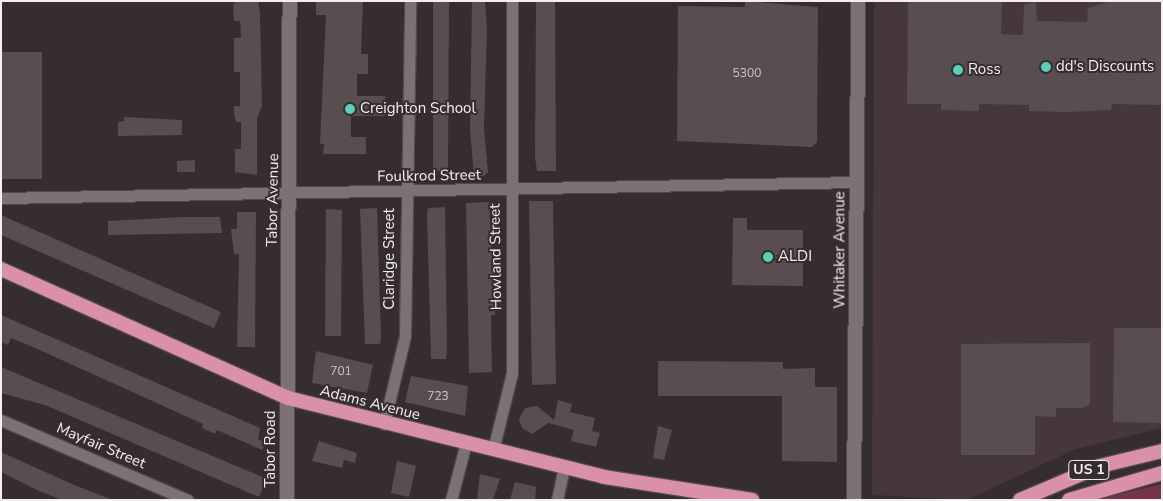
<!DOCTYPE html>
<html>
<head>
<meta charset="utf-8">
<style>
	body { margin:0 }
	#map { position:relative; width:1163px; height:501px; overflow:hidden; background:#362d2f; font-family:"Nunito Sans",sans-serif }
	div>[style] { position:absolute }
	.built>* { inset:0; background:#46373b }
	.green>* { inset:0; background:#743449 }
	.building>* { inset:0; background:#584e50 }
	.roads { filter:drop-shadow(1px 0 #51494b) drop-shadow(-1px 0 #51494b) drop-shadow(0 1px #51494b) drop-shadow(0 -1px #51494b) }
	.minor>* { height:11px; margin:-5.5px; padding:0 5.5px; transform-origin:5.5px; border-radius:5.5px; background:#7c7274 }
	.tertiary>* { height:14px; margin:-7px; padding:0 7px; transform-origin:7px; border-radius:7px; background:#7c7274 }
	.trunk>* { height:14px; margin:-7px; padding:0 7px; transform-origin:7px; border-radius:7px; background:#da90a6 }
	.dots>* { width:14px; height:14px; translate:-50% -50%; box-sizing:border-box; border:2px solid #362d2f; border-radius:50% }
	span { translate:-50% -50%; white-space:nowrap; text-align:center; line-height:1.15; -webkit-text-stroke:4px #362d2f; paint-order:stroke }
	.number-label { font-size:12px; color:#cec7c8 }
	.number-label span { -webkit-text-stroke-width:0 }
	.shield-label span { padding:1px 4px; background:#362d2f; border:1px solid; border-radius:4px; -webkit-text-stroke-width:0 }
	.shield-label { font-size:14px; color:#f5eff0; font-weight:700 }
	.poi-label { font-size:15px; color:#f5eff0 }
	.left { translate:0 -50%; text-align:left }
	.street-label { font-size:15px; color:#f5eff0 }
	.frame { position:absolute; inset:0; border:2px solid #f5eff0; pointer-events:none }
</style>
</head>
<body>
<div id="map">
	<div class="built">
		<i style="clip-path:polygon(874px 1px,1162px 1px,1162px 428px,1073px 450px,967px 500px,872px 495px)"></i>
	</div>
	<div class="green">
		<i style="clip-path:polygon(1162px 484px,1162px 500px,1097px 500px,1132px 491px)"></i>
	</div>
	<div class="building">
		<i style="clip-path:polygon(238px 1px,258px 1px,260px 13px,262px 106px,257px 118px,257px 175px,235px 172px,235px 149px,241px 149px,241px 122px,236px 122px,234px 114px,234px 106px,240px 106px,240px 72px,234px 72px,234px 38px,241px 38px,240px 21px,234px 21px,233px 4px)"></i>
		<i style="clip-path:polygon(316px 1px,363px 1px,361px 54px,368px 54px,368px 74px,357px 74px,357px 96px,385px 96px,385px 116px,351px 116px,351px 137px,366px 137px,366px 154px,323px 154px,324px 144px,320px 144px,326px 15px,316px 15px)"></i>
		<i style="clip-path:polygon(433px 1px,449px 1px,448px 171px,433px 171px)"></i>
		<i style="clip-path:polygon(472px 1px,485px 1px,487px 28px,484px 129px,488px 172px,484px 176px,474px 176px,470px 129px)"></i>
		<i style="clip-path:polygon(536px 1px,555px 1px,556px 171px,537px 171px,535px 157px)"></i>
		<i style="clip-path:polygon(745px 1px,818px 7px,817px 142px,812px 147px,677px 141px,678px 6px,745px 7px)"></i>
		<i style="clip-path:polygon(908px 1px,1002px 1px,1001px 34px,1023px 35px,1024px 5px,1036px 1px,1037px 21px,1087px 22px,1088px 8px,1111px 1px,1162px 1px,1162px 105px,1112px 104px,1111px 110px,1068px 112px,1029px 111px,1029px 105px,979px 104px,979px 111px,941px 110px,941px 104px,907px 104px)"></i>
		<i style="clip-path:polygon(1px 52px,42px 52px,42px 179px,1px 179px)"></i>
		<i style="clip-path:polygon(124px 117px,182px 120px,182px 135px,118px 136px,118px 122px,124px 121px)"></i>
		<i style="clip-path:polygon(195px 160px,195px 172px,177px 172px,177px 161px)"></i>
		<i style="clip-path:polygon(529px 201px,553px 201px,556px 384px,532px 385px)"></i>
		<i style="clip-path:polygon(489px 202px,495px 315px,491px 315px,492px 372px,469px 373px,466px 203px)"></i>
		<i style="clip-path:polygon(445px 207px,447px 349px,446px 359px,431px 359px,427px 214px,428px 208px)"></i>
		<i style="clip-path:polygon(377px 208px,381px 339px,380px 344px,365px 344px,360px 209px)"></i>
		<i style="clip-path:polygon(326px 209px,342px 210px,341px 336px,325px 336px)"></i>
		<i style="clip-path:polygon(237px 212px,256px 212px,255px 347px,237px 347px,239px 254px,234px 254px,231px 229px,237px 229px)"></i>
		<i style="clip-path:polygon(1px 215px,221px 312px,214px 328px,1px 235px)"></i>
		<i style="clip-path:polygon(184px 217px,220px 217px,222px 233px,108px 235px,108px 221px)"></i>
		<i style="clip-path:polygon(733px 218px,747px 218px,747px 230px,803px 230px,803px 286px,732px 285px)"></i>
		<i style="clip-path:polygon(1px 315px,260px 428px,258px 439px,265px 443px,262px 450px,217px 430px,215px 434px,202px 428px,203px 424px,33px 347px,11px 338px,8px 345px,1px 342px)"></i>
		<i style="clip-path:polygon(1114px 328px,1162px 328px,1162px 423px,1113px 422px)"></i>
		<i style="clip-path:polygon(1090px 343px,1090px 404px,1083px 408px,1056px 408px,1056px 417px,1035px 416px,1035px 455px,961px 455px,961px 344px)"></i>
		<i style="clip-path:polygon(316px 351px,373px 365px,367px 393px,312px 383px)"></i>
		<i style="clip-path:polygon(658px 361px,783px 362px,783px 369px,815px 368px,815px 387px,837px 387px,837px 462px,782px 461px,782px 396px,658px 396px)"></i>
		<i style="clip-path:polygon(1px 367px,267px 479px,259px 497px,45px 405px,1px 393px)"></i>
		<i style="clip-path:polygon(411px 376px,468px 386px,465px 416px,405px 402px)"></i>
		<i style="clip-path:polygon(558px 400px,572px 404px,570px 412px,595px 418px,592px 431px,600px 433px,596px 447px,571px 441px,574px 430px,563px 427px,548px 423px,532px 434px,522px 428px,519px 419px,525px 408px,537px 406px,554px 420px)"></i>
		<i style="clip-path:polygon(658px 426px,672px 430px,664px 460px,653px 458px)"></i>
		<i style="clip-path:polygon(319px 441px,357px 453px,355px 463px,344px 460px,342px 468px,312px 461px)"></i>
		<i style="clip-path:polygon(1px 452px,72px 484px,113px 500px,62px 500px,37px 490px,1px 472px)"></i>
		<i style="clip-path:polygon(397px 461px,416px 466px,409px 497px,391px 493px)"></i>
		<i style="clip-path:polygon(480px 474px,500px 479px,493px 500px,477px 500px)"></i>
		<i style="clip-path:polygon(515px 482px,536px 487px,535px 500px,510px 500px)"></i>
	</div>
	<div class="roads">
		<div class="minor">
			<i style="left:1px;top:198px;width:856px;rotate:-1.07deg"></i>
			<i style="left:1px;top:420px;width:203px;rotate:23.2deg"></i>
			<i style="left:384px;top:424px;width:90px;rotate:-76.6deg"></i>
			<i style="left:405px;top:336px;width:335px;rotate:-89.1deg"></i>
			<i style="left:493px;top:450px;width:79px;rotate:-76.1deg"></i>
			<i style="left:512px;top:373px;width:372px;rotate:-90deg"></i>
			<i style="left:451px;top:500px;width:59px;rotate:-75.3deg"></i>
			<i style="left:557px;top:500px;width:34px;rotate:-78deg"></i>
		</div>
		<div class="tertiary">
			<i style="left:287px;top:500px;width:499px;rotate:-89.7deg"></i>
			<i style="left:854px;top:500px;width:499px;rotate:-89.5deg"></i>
		</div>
		<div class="trunk">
			<i style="left:1px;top:269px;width:315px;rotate:24.2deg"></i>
			<i style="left:288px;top:398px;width:326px;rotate:14deg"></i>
			<i style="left:604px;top:477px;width:150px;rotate:8.8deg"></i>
			<i style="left:1020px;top:500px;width:87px;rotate:-23deg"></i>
			<i style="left:1100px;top:466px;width:64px;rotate:-13.6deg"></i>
			<i style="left:1069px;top:500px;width:97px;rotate:-16.2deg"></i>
		</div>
	</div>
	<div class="dots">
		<i style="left:1046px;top:67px;background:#5bcebc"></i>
		<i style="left:958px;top:70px;background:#5bcebc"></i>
		<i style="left:350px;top:109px;background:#5bcebc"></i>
		<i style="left:768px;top:257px;background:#5bcebc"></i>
	</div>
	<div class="number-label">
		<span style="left:747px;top:74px">5300</span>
		<span style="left:341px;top:372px">701</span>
		<span style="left:438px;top:397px">723</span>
	</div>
	<div class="shield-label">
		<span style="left:1089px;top:470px">US 1</span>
	</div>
	<div class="poi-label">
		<span class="left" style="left:1056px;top:67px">dd's Discounts</span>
		<span class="left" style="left:968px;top:70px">Ross</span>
		<span class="left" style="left:360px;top:109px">Creighton School</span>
		<span class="left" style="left:778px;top:257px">ALDI</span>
	</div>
	<div class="street-label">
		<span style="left:429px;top:176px;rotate:-1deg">Foulkrod Street</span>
		<span style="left:273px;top:200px;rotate:-89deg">Tabor Avenue</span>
		<span style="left:840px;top:250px;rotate:-90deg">Whitaker Avenue</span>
		<span style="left:496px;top:257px;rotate:-91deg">Howland Street</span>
		<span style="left:390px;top:259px;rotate:-90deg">Claridge Street</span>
		<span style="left:370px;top:403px;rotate:14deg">Adams Avenue</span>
		<span style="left:101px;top:446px;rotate:23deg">Mayfair Street</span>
		<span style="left:271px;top:449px;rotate:-90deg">Tabor Road</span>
	</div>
	<div class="frame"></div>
</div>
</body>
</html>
